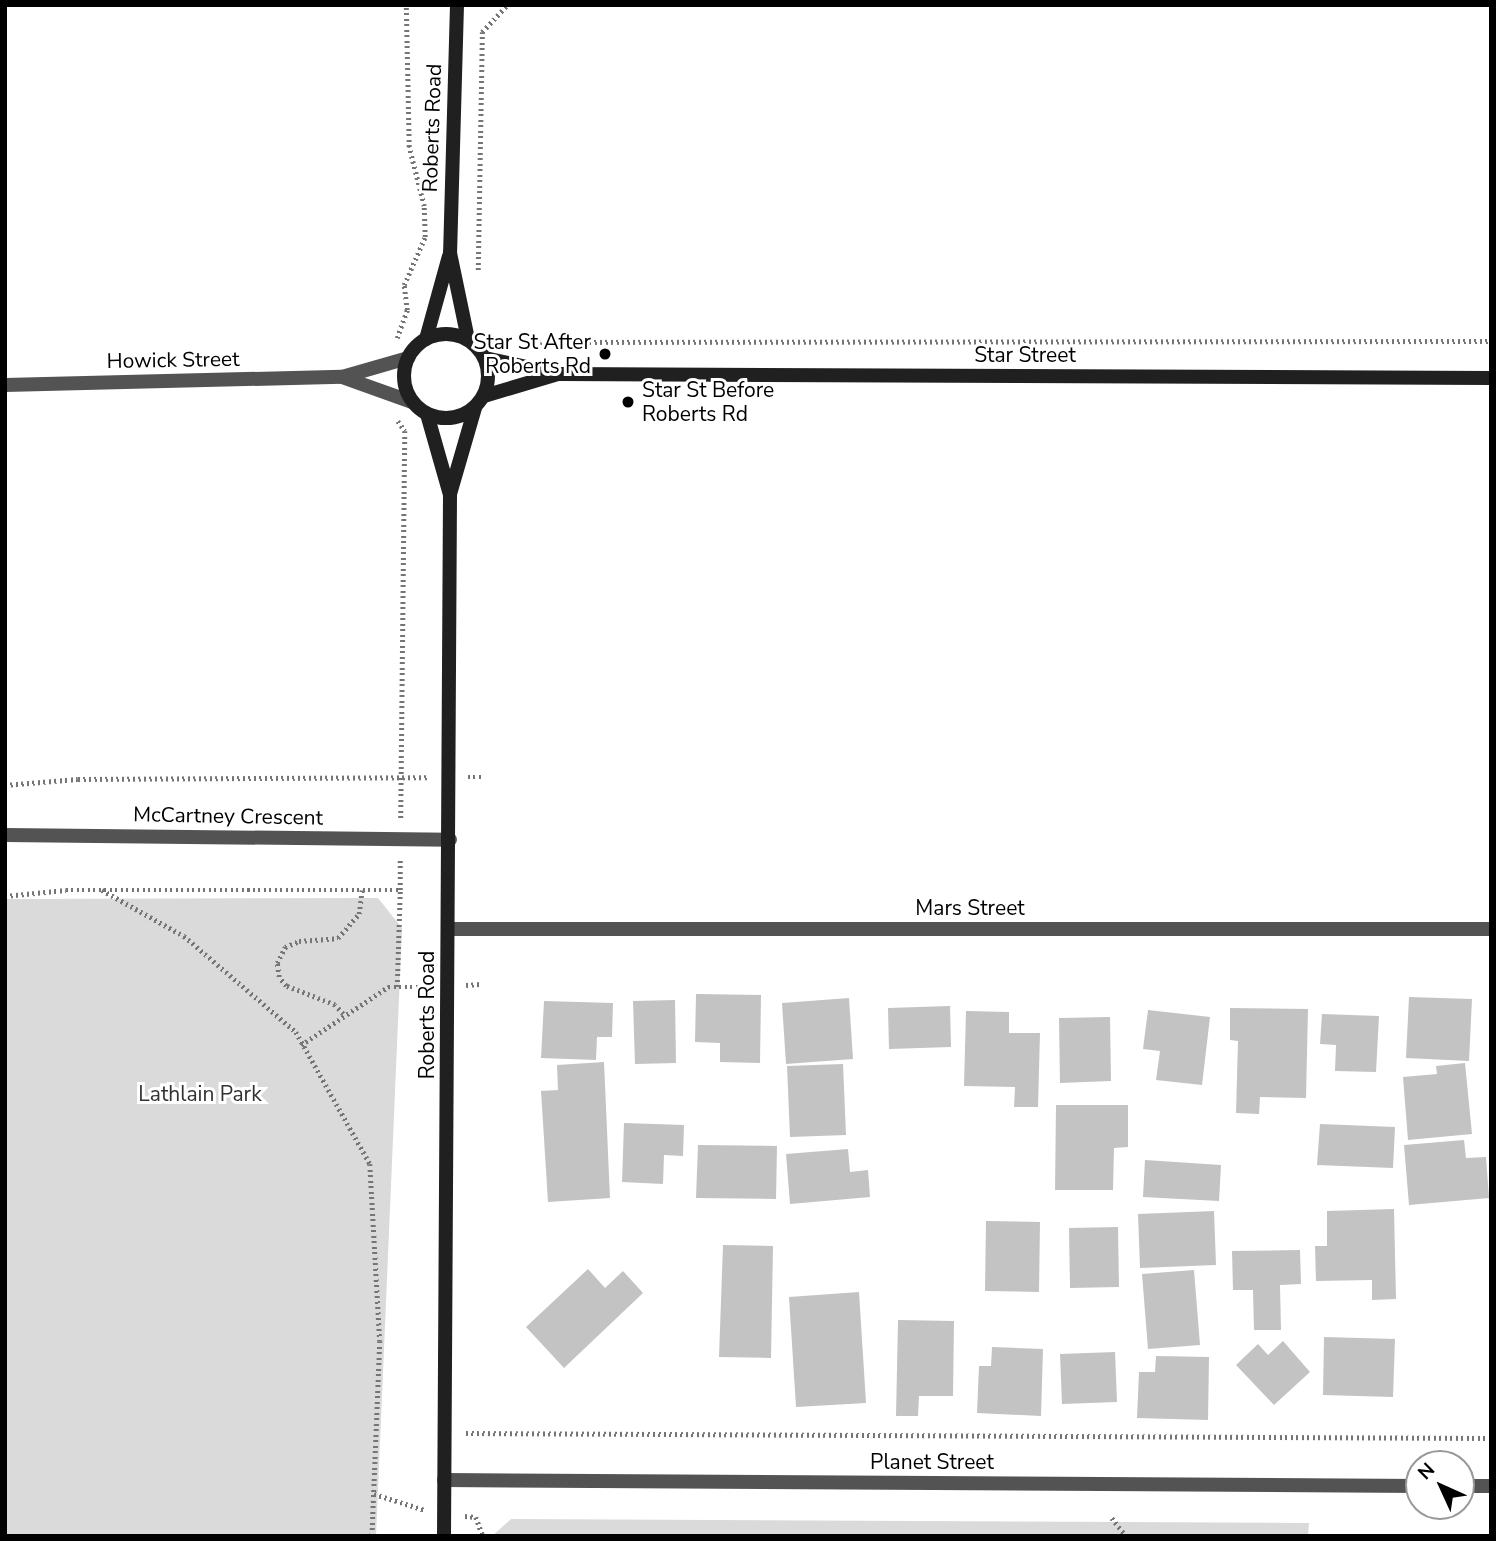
<!DOCTYPE html>
<html>
<head>
<meta charset="utf-8">
<style>
	body { margin:0 }
	#map { position:relative; width:1496px; height:1541px; overflow:hidden; background:#fff; font-family:"Nunito Sans",sans-serif }
	div>[style] { position:absolute }
	.green>* { inset:0; background:#dadada }
	.building>* { inset:0; background:#c3c3c3 }
	.path>* { height:4.5px; margin-top:-2.25px; transform-origin:0; background:repeating-linear-gradient(90deg,#757575 0 2px,transparent 0 5.5px) }
	.street>* { height:14px; margin:-7px; padding:0 7px; transform-origin:7px; border-radius:7px; background:#535353 }
	.secondary>* { height:14px; margin:-7px; padding:0 7px; transform-origin:7px; border-radius:7px; background:#202020 }
	.secondary>.ring { margin:-7px; padding:0; box-sizing:content-box; background:none; border:14px solid #202020; border-radius:50% }
	.dots>* { width:19px; height:19px; translate:-50% -50%; box-sizing:border-box; border:4px solid #fff; border-radius:50% }
	span { translate:-50% -50%; white-space:nowrap; text-align:center; line-height:1.15; -webkit-text-stroke:6px #fff; paint-order:stroke }
	.street-label { font-size:21px; color:#000 }
	.poi-label { font-size:21px; color:#000 }
	.right { translate:-100% -50%; text-align:right }
	.left { translate:0 -50%; text-align:left }
	.park-label { font-size:21px; color:#313131 }
	.frame { position:absolute; inset:0; border:7px solid #000; pointer-events:none }
	.north { position:absolute; left:1405px; top:1450px; width:70px; height:70px; box-sizing:border-box; background:#fff; border:2px solid #999; border-radius:50%; rotate:315deg; font-size:19px; font-weight:700; line-height:28px; text-align:center; color:#000 }
	.north::after { content:''; display:block; margin:auto; width:24px; height:32px; background:#000; clip-path:polygon(50% 0,100% 100%,50% 72%,0 100%) }
</style>
</head>
<body>
<div id="map">
	<div class="green">
		<i style="clip-path:polygon(378px 898px,402px 928px,376px 1536px,5px 1536px,5px 899px)"></i>
		<i style="clip-path:polygon(511px 1519px,1309px 1523px,1308px 1536px,492px 1536px)"></i>
	</div>
	<div class="building">
		<i style="clip-path:polygon(696px 994px,761px 995px,760px 1063px,720px 1062px,720px 1043px,695px 1042px)"></i>
		<i style="clip-path:polygon(1409px 997px,1472px 999px,1469px 1061px,1406px 1058px)"></i>
		<i style="clip-path:polygon(849px 998px,853px 1059px,786px 1064px,782px 1003px)"></i>
		<i style="clip-path:polygon(675px 1000px,676px 1063px,635px 1064px,633px 1001px)"></i>
		<i style="clip-path:polygon(544px 1001px,613px 1003px,612px 1037px,597px 1037px,596px 1060px,541px 1058px)"></i>
		<i style="clip-path:polygon(950px 1006px,951px 1047px,889px 1049px,888px 1008px)"></i>
		<i style="clip-path:polygon(1230px 1008px,1308px 1009px,1306px 1098px,1260px 1097px,1259px 1114px,1236px 1113px,1238px 1041px,1230px 1040px)"></i>
		<i style="clip-path:polygon(1148px 1010px,1210px 1017px,1202px 1085px,1156px 1080px,1160px 1051px,1143px 1049px)"></i>
		<i style="clip-path:polygon(966px 1011px,1009px 1012px,1009px 1033px,1040px 1033px,1038px 1107px,1014px 1107px,1015px 1087px,964px 1086px)"></i>
		<i style="clip-path:polygon(1322px 1014px,1379px 1016px,1376px 1072px,1335px 1071px,1336px 1045px,1320px 1044px)"></i>
		<i style="clip-path:polygon(1110px 1017px,1111px 1081px,1060px 1083px,1059px 1018px)"></i>
		<i style="clip-path:polygon(604px 1062px,610px 1198px,548px 1202px,541px 1091px,558px 1090px,557px 1065px)"></i>
		<i style="clip-path:polygon(1465px 1063px,1472px 1134px,1408px 1140px,1403px 1077px,1437px 1074px,1436px 1066px)"></i>
		<i style="clip-path:polygon(843px 1064px,846px 1135px,790px 1137px,787px 1066px)"></i>
		<i style="clip-path:polygon(1056px 1105px,1128px 1105px,1128px 1147px,1114px 1148px,1113px 1190px,1055px 1190px)"></i>
		<i style="clip-path:polygon(624px 1123px,684px 1125px,683px 1156px,664px 1155px,663px 1184px,622px 1182px)"></i>
		<i style="clip-path:polygon(1320px 1124px,1395px 1127px,1393px 1168px,1317px 1165px)"></i>
		<i style="clip-path:polygon(1464px 1140px,1466px 1158px,1486px 1157px,1489px 1198px,1409px 1205px,1404px 1145px)"></i>
		<i style="clip-path:polygon(698px 1145px,777px 1146px,776px 1199px,696px 1198px)"></i>
		<i style="clip-path:polygon(848px 1149px,850px 1172px,868px 1170px,870px 1197px,790px 1204px,786px 1154px)"></i>
		<i style="clip-path:polygon(1145px 1160px,1221px 1165px,1219px 1201px,1143px 1197px)"></i>
		<i style="clip-path:polygon(1394px 1209px,1396px 1299px,1372px 1300px,1372px 1280px,1316px 1281px,1315px 1246px,1327px 1246px,1327px 1211px)"></i>
		<i style="clip-path:polygon(1214px 1211px,1216px 1265px,1140px 1268px,1138px 1214px)"></i>
		<i style="clip-path:polygon(986px 1221px,1040px 1222px,1039px 1292px,985px 1291px)"></i>
		<i style="clip-path:polygon(1118px 1227px,1119px 1287px,1070px 1288px,1069px 1228px)"></i>
		<i style="clip-path:polygon(723px 1245px,773px 1246px,771px 1358px,719px 1357px)"></i>
		<i style="clip-path:polygon(1300px 1250px,1301px 1284px,1280px 1285px,1281px 1330px,1254px 1330px,1253px 1290px,1233px 1290px,1232px 1251px)"></i>
		<i style="clip-path:polygon(588px 1269px,605px 1288px,623px 1271px,643px 1293px,564px 1368px,526px 1327px)"></i>
		<i style="clip-path:polygon(1194px 1270px,1200px 1345px,1148px 1349px,1142px 1274px)"></i>
		<i style="clip-path:polygon(859px 1292px,866px 1403px,796px 1407px,789px 1297px)"></i>
		<i style="clip-path:polygon(898px 1320px,954px 1321px,953px 1396px,919px 1396px,918px 1416px,896px 1416px)"></i>
		<i style="clip-path:polygon(1324px 1337px,1395px 1339px,1393px 1397px,1323px 1395px)"></i>
		<i style="clip-path:polygon(1283px 1341px,1310px 1372px,1274px 1405px,1236px 1365px,1258px 1344px,1268px 1355px)"></i>
		<i style="clip-path:polygon(992px 1347px,1043px 1349px,1041px 1416px,977px 1413px,979px 1366px,991px 1366px)"></i>
		<i style="clip-path:polygon(1115px 1352px,1117px 1402px,1062px 1404px,1060px 1354px)"></i>
		<i style="clip-path:polygon(1156px 1356px,1209px 1357px,1208px 1420px,1137px 1418px,1139px 1372px,1155px 1372px)"></i>
	</div>
	<div class="path">
		<i style="left:478px;top:270px;width:238px;rotate:-89deg"></i>
		<i style="left:482px;top:32px;width:37px;rotate:-47deg"></i>
		<i style="left:397px;top:338px;width:30px;rotate:-70deg"></i>
		<i style="left:407px;top:310px;width:25px;rotate:-97deg"></i>
		<i style="left:404px;top:285px;width:52px;rotate:-66.4deg"></i>
		<i style="left:425px;top:237px;width:31px;rotate:-92deg"></i>
		<i style="left:424px;top:206px;width:61px;rotate:-104.3deg"></i>
		<i style="left:409px;top:147px;width:142px;rotate:-91.2deg"></i>
		<i style="left:523px;top:342px;width:968px;rotate:-0.06deg"></i>
		<i style="left:398px;top:421px;width:12px;rotate:55deg"></i>
		<i style="left:405px;top:431px;width:388px;rotate:90.6deg"></i>
		<i style="left:468px;top:777px;width:13px"></i>
		<i style="left:5px;top:785px;width:73px;rotate:-4.7deg"></i>
		<i style="left:78px;top:779px;width:350px;rotate:-0.3deg"></i>
		<i style="left:102px;top:890px;width:94px;rotate:29.3deg"></i>
		<i style="left:184px;top:936px;width:148px;rotate:40.6deg"></i>
		<i style="left:296px;top:1032px;width:151px;rotate:60.7deg"></i>
		<i style="left:370px;top:1164px;width:177px;rotate:86.8deg"></i>
		<i style="left:380px;top:1341px;width:195px;rotate:92.3deg"></i>
		<i style="left:5px;top:896px;width:61px;rotate:-5.6deg"></i>
		<i style="left:66px;top:890px;width:334px"></i>
		<i style="left:400px;top:890px;width:31px;rotate:-90deg"></i>
		<i style="left:466px;top:985px;width:14px;rotate:-4deg"></i>
		<i style="left:397px;top:987px;width:97px;rotate:-88.2deg"></i>
		<i style="left:343px;top:1014px;width:12px;rotate:-132deg"></i>
		<i style="left:335px;top:1005px;width:53px;rotate:-158.8deg"></i>
		<i style="left:286px;top:986px;width:11px;rotate:-128deg"></i>
		<i style="left:279px;top:977px;width:14px;rotate:-98deg"></i>
		<i style="left:277px;top:963px;width:18px;rotate:-63deg"></i>
		<i style="left:285px;top:947px;width:15px;rotate:-23deg"></i>
		<i style="left:299px;top:941px;width:39px;rotate:-4deg"></i>
		<i style="left:338px;top:938px;width:32px;rotate:-49deg"></i>
		<i style="left:359px;top:914px;width:24px;rotate:-83deg"></i>
		<i style="left:301px;top:1045px;width:105px;rotate:-33.7deg"></i>
		<i style="left:388px;top:987px;width:38px"></i>
		<i style="left:466px;top:1433px;width:1025px;rotate:0.28deg"></i>
		<i style="left:374px;top:1494px;width:53px;rotate:17.4deg"></i>
		<i style="left:465px;top:1516px;width:11px;rotate:5deg"></i>
		<i style="left:476px;top:1517px;width:20px;rotate:70deg"></i>
		<i style="left:1112px;top:1518px;width:23px;rotate:52deg"></i>
		<i style="left:290px;top:1536px;width:63px"></i>
	</div>
	<div class="street">
		<i style="left:342px;top:377px;width:74px;rotate:19.7deg"></i>
		<i style="left:5px;top:385px;width:337px;rotate:-1.4deg"></i>
		<i style="left:342px;top:377px;width:69px;rotate:-16.1deg"></i>
		<i style="left:5px;top:835px;width:445px;rotate:0.6deg"></i>
		<i style="left:449px;top:929px;width:1042px"></i>
		<i style="left:444px;top:1480px;width:975px;rotate:0.35deg"></i>
		<i style="left:1461px;top:1486px;width:30px"></i>
	</div>
	<div class="secondary">
		<i style="left:457px;top:5px;width:248px;rotate:91.6deg"></i>
		<i style="left:450px;top:253px;width:88px;rotate:78.2deg"></i>
		<i class="ring" style="left:404px;top:334px;width:70px;height:70px"></i>
		<i style="left:426px;top:339px;width:86px;rotate:-74.5deg"></i>
		<i style="left:485px;top:358px;width:76px;rotate:12.2deg"></i>
		<i style="left:559px;top:374px;width:932px;rotate:0.25deg"></i>
		<i style="left:484px;top:396px;width:77px;rotate:-16.6deg"></i>
		<i style="left:427px;top:414px;width:84px;rotate:74.1deg"></i>
		<i style="left:450px;top:495px;width:1041px;rotate:90.33deg"></i>
		<i style="left:450px;top:494px;width:90px;rotate:-73.8deg"></i>
	</div>
	<div class="dots">
		<i style="left:605px;top:354px;background:#000"></i>
		<i style="left:628px;top:402px;background:#000"></i>
	</div>
	<div class="street-label">
		<span style="left:432px;top:128px;rotate:-88deg">Roberts Road</span>
		<span style="left:1025px;top:355px">Star Street</span>
		<span style="left:173px;top:360px;rotate:-1deg">Howick Street</span>
		<span style="left:228px;top:816px;rotate:1deg">McCartney Crescent</span>
		<span style="left:970px;top:908px">Mars Street</span>
		<span style="left:427px;top:1015px;rotate:-90deg">Roberts Road</span>
		<span style="left:932px;top:1462px">Planet Street</span>
	</div>
	<div class="poi-label">
		<span class="right" style="left:591px;top:354px">Star St After<br>Roberts Rd</span>
		<span class="left" style="left:642px;top:402px">Star St Before<br>Roberts Rd</span>
	</div>
	<div class="park-label">
		<span style="left:200px;top:1094px">Lathlain Park</span>
	</div>
	<div class="frame"></div>
	<div class="north">N</div>
</div>
</body>
</html>
